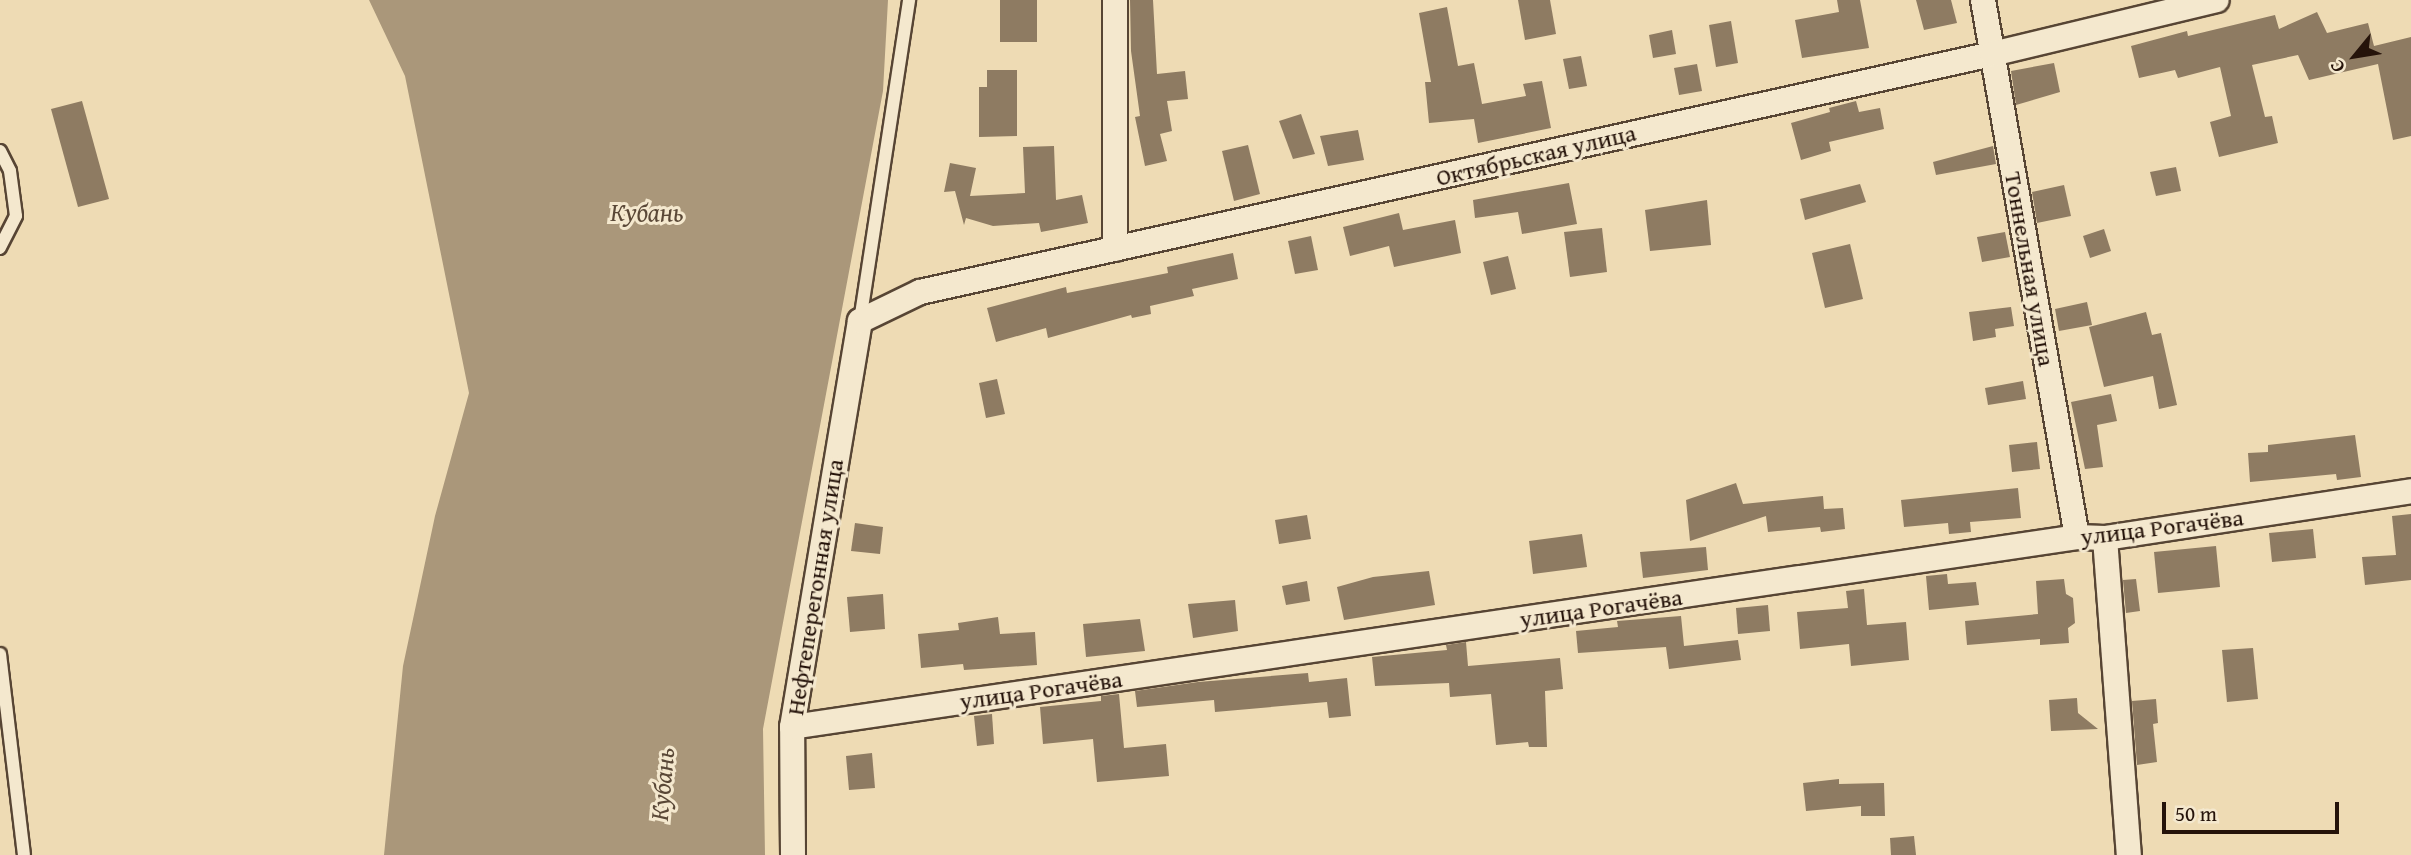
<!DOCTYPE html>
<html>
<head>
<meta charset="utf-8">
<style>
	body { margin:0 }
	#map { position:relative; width:2411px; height:855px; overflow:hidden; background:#eedbb4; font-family:"Gentium Book Plus",serif }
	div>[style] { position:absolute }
	.water>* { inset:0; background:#aa977a }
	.building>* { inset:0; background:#8e7b62 }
	.roads { filter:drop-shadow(2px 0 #574534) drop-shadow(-2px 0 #574534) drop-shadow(0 2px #574534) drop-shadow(0 -2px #574534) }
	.lane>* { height:12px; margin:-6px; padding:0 6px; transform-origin:6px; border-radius:6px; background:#f4e8ce }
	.street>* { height:24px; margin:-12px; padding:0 12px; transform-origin:12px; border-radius:12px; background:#f4e8ce }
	span { translate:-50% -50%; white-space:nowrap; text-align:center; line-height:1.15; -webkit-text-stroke:6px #f4e8ce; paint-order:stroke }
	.street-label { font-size:24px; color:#25130a }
	.water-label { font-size:26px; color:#5a4837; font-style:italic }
	.north { position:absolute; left:2320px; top:21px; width:70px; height:70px; -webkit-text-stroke:5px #f4e8ce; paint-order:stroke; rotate:240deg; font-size:19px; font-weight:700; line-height:28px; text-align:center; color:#25130a }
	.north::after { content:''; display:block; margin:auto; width:24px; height:32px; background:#25130a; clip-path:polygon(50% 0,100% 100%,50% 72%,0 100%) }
	.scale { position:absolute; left:2162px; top:802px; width:177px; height:32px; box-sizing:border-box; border:4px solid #25130a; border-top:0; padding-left:9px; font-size:21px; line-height:24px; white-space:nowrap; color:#25130a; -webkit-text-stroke:5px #f4e8ce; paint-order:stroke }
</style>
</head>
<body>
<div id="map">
	<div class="water">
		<i style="clip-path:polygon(369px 0,888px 0,883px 91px,763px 729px,765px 855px,384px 855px,403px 666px,435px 516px,469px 393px,405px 76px)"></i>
	</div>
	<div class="building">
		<i style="clip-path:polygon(1000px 0,1037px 0,1037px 42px,1000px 42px)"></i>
		<i style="clip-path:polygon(1130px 0,1153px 0,1157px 74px,1185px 71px,1188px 99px,1167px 101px,1172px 131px,1160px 134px,1167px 161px,1145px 166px,1135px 117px,1140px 116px,1131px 51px)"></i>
		<i style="clip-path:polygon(1518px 0,1550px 0,1556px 34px,1525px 40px)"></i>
		<i style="clip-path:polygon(1837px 0,1860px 0,1869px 48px,1802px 58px,1795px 20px,1839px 12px)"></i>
		<i style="clip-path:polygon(1916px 0,1951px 0,1957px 23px,1924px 30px)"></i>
		<i style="clip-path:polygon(1447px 7px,1458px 66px,1474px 63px,1482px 104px,1526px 96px,1523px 84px,1542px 81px,1551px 128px,1478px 143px,1474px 119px,1429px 123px,1425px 82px,1431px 82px,1419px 13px)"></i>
		<i style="clip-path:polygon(2317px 12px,2327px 33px,2368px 23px,2374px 46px,2411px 37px,2411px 136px,2393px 140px,2378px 64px,2309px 80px,2298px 55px,2252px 65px,2265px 117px,2272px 116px,2278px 143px,2219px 157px,2210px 122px,2231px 116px,2220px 67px,2178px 78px,2175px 70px,2139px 78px,2131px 46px,2187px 31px,2188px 36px,2275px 15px,2279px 29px)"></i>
		<i style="clip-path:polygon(1731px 21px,1738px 63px,1716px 67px,1709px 25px)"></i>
		<i style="clip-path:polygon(1672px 30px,1676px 54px,1653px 58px,1649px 35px)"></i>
		<i style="clip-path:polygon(1581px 56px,1587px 86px,1569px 89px,1563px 59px)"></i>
		<i style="clip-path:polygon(2054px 63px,2060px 92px,2016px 105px,2011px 71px)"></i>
		<i style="clip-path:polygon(1697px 64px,1702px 91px,1679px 95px,1674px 68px)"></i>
		<i style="clip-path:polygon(987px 70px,1017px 70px,1017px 136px,979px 137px,979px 87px,987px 87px)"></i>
		<i style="clip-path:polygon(82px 101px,109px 199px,78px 207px,51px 109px)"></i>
		<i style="clip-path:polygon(1856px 101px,1859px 112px,1880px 108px,1884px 129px,1829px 142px,1831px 151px,1801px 160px,1791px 123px,1830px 112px,1829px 108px)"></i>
		<i style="clip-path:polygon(1301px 114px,1315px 154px,1293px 159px,1279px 121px)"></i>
		<i style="clip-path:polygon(1358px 130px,1364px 160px,1328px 166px,1320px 136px)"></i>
		<i style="clip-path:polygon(1248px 145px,1260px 194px,1234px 201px,1222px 151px)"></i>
		<i style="clip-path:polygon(1054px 146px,1056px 200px,1082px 195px,1088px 223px,1041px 232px,1039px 223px,993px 226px,966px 218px,964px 225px,955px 191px,944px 192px,950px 163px,976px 168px,970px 196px,1025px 193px,1023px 147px)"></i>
		<i style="clip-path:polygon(1993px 146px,1996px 164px,1936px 175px,1933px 162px)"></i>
		<i style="clip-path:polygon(2176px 167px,2181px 191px,2156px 196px,2150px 172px)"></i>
		<i style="clip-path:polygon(1569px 183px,1577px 224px,1522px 234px,1518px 212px,1475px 218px,1473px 200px)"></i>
		<i style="clip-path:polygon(1860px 184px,1866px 202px,1805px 220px,1800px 199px)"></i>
		<i style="clip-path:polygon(2064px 185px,2071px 216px,2037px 223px,2032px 192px)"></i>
		<i style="clip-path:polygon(1707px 200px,1711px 245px,1650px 251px,1645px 210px)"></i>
		<i style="clip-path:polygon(1399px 213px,1403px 230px,1455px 220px,1461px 253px,1394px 267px,1389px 246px,1350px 256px,1343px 227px)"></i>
		<i style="clip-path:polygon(1602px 228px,1607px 272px,1570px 277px,1564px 232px)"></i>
		<i style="clip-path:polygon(2104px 229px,2111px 251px,2090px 258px,2083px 236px)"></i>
		<i style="clip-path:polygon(2005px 232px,2010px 257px,1982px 262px,1977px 237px)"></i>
		<i style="clip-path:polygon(1311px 236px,1318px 270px,1295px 274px,1288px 241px)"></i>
		<i style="clip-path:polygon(1850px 244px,1863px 299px,1825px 308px,1812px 253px)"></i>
		<i style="clip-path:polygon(1233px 253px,1238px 279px,1192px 289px,1194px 296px,1150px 306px,1151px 314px,1132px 318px,1131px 315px,1048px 338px,1046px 328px,996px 342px,987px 308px,1066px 287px,1067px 293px,1168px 273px,1167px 267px)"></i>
		<i style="clip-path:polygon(1508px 256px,1516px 289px,1491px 295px,1483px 262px)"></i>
		<i style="clip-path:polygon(2087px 302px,2092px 325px,2059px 331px,2055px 309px)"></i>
		<i style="clip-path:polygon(2011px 307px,2014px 326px,1995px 329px,1996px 337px,1973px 341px,1969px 312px)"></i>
		<i style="clip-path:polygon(2146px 312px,2152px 335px,2161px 333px,2177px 405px,2159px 409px,2153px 376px,2104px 387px,2089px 327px)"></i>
		<i style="clip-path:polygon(997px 379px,1005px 414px,986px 418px,979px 383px)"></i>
		<i style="clip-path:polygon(2023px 381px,2026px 399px,1988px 405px,1985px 388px)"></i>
		<i style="clip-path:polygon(2111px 394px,2117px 421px,2097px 425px,2103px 467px,2085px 469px,2071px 402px)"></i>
		<i style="clip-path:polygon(2355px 435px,2361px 477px,2337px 480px,2336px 474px,2250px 482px,2248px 453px,2268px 452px,2268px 445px)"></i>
		<i style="clip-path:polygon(2037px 442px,2040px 469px,2012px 472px,2009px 445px)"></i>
		<i style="clip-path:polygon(1736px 483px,1743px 504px,1823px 496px,1824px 509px,1843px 508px,1845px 529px,1821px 532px,1820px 527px,1768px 532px,1766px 516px,1690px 541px,1686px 500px)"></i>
		<i style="clip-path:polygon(2018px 488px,2021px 518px,1970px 522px,1971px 532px,1949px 534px,1948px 523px,1904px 527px,1901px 500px)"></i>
		<i style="clip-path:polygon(2411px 514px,2411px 580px,2365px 585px,2362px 557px,2396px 555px,2392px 516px)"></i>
		<i style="clip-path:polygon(1307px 515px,1311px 539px,1279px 544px,1275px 520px)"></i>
		<i style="clip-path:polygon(855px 523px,883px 527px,880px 554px,851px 551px)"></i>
		<i style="clip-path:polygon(2313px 529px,2316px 558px,2272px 562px,2269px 533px)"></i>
		<i style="clip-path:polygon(1582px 534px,1587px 567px,1533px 574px,1529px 541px)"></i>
		<i style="clip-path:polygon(2216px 546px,2220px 587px,2158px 593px,2154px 552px)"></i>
		<i style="clip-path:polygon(1706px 547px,1708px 570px,1643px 578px,1640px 552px)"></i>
		<i style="clip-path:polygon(1429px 571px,1435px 605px,1344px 620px,1337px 587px,1373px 577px)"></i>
		<i style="clip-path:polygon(1947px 574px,1948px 584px,1976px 582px,1979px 605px,1929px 610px,1926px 576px)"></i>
		<i style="clip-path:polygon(2064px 579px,2066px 594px,2073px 598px,2075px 623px,2068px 628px,2069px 643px,2040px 645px,2040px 639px,1967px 645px,1965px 621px,2038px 614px,2036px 581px)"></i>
		<i style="clip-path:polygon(2136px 579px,2140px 611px,2126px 613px,2123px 580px)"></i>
		<i style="clip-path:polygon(1307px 581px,1310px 601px,1286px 605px,1282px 586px)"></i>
		<i style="clip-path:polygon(1864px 589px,1867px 625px,1906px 622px,1909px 660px,1851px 666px,1849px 644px,1800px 649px,1797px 612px,1848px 608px,1846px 591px)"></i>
		<i style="clip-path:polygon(883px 594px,885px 629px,850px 632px,847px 597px)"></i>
		<i style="clip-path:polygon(1235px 600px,1238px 631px,1193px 638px,1188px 604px)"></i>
		<i style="clip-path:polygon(1768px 605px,1770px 631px,1738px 634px,1736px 608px)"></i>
		<i style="clip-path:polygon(1681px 616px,1684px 646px,1738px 640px,1741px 660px,1669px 669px,1666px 647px,1578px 653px,1576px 631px,1618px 627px,1617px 621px)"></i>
		<i style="clip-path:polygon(998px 617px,1000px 634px,1035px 632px,1037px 665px,964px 670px,963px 664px,921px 668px,918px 634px,959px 630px,958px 623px)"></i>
		<i style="clip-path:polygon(1140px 619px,1145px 651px,1086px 657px,1083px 624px)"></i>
		<i style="clip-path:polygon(1466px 642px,1468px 666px,1560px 658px,1563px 689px,1545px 691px,1547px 747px,1529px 747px,1528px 742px,1496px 745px,1491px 694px,1450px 697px,1449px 683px,1375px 686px,1372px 657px,1447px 650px,1446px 645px)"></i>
		<i style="clip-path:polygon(2253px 648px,2258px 699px,2227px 702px,2222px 650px)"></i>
		<i style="clip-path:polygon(1308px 673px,1309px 682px,1347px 678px,1351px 716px,1329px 718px,1327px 702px,1215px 712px,1214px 700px,1137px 707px,1135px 691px,1198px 682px)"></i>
		<i style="clip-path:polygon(1119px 694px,1124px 748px,1166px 744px,1169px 776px,1097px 782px,1093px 739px,1043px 744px,1040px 707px,1101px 701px,1101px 696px)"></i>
		<i style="clip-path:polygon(2077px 698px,2078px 713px,2098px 729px,2051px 731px,2049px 700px)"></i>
		<i style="clip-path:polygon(2156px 699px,2158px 723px,2153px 724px,2157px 762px,2137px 765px,2132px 701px)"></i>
		<i style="clip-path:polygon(992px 714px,994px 744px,977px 746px,974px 716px)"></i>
		<i style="clip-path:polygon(872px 753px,875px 788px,849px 790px,846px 756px)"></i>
		<i style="clip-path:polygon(1839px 779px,1839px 784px,1884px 783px,1885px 816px,1861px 816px,1861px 806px,1806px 811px,1803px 783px)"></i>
		<i style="clip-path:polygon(1914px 836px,1916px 855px,1891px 855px,1890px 838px)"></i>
	</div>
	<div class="roads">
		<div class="lane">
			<i style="left:0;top:151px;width:22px;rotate:63deg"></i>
			<i style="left:10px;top:171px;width:45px;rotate:82.4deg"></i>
			<i style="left:16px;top:216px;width:36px;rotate:117deg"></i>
			<i style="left:860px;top:321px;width:325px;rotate:-81.3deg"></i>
			<i style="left:0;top:654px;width:202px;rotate:83.2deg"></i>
		</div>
		<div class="street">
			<i style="left:1983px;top:0;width:545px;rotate:80.07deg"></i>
			<i style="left:1115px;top:249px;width:249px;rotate:-90deg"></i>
			<i style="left:2105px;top:538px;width:318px;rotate:85.7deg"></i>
			<i style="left:792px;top:727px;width:1299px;rotate:-8.41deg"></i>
			<i style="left:2077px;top:537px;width:28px;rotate:2deg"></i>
			<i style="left:2105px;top:538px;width:310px;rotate:-8.7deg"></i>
			<i style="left:793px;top:855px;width:128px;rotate:-90.4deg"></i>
			<i style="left:792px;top:727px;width:412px;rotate:-80.5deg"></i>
			<i style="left:860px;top:321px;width:67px;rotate:-25.8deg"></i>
			<i style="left:920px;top:292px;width:1098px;rotate:-12.52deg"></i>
			<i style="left:1992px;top:54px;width:231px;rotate:-13.5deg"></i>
		</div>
	</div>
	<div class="street-label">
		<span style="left:1536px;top:155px;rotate:-13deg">Октябрьская улица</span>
		<span style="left:2030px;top:269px;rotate:80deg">Тоннельная улица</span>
		<span style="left:2162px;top:527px;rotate:-7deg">улица Рогачёва</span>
		<span style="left:815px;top:587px;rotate:-81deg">Нефтеперегонная улица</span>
		<span style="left:1601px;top:608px;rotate:-8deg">улица Рогачёва</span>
		<span style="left:1041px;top:690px;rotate:-8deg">улица Рогачёва</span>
	</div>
	<div class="water-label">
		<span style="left:647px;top:212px">Кубань</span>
		<span style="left:662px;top:784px;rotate:-85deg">Кубань</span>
	</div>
	<div class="north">С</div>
	<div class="scale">50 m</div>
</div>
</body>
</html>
